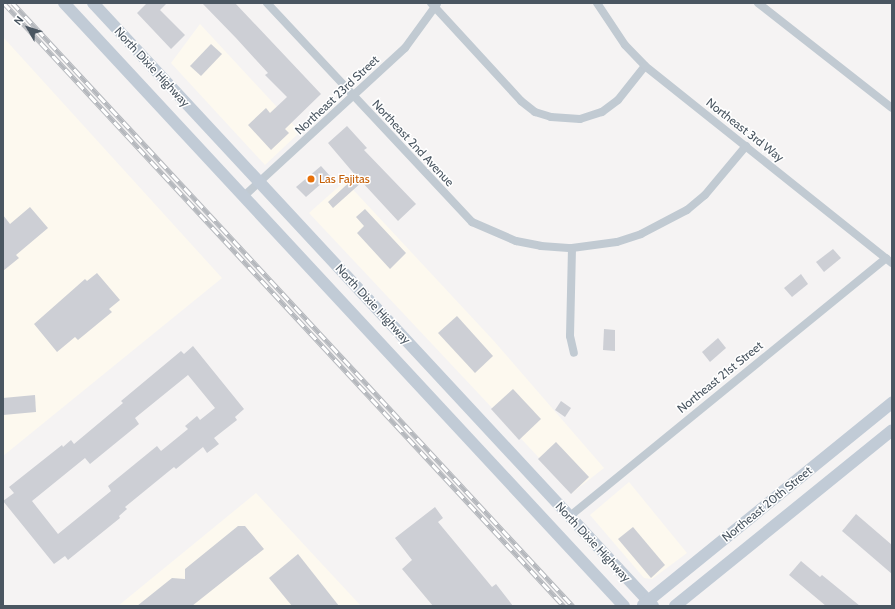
<!DOCTYPE html>
<html>
<head>
<meta charset="utf-8">
<style>
	body { margin:0 }
	#map { position:relative; width:895px; height:609px; overflow:hidden; background:#f5f3f3; font-family:Cabin,sans-serif }
	div>[style] { position:absolute }
	.commercial>* { inset:0; background:#fdf9ef }
	.building>* { inset:0; background:#cdcfd5 }
	.street>* { height:8px; margin:-4px; padding:0 4px; transform-origin:4px; border-radius:4px; background:#c1cad2 }
	.secondary>* { height:12px; margin:-6px; padding:0 6px; transform-origin:6px; border-radius:6px; background:#c1cbd6 }
	.rail>* { height:4.5px; margin-top:-2.25px; transform-origin:0; background:repeating-linear-gradient(90deg,#fff 0 9px,#b5b8bd 0 18px); box-sizing:border-box; border-block:1px solid #b5b8bd }
	.dots>* { width:11px; height:11px; translate:-50% -50%; box-sizing:border-box; border:2px solid #fff; border-radius:50% }
	span { translate:-50% -50%; white-space:nowrap; text-align:center; line-height:1.15; -webkit-text-stroke:3px #fff; paint-order:stroke }
	.street-label { font-size:12px; color:#4a5661 }
	.food-label { font-size:12px; color:#c56008 }
	.left { translate:0 -50%; text-align:left }
	.frame { position:absolute; inset:0; border:4px solid #4a5661; pointer-events:none }
	.north { position:absolute; left:8px; top:8px; width:40px; height:40px; -webkit-text-stroke:3px #fff; paint-order:stroke; rotate:309deg; font-size:11px; font-weight:700; line-height:16px; text-align:center; color:#4a5661 }
	.north::after { content:''; display:block; margin:auto; width:14px; height:18px; background:#4a5661; clip-path:polygon(50% 0,100% 100%,50% 72%,0 100%) }
</style>
</head>
<body>
<div id="map">
	<div class="commercial">
		<i style="clip-path:polygon(200px 24px,300px 132px,265px 165px,171px 63px)"></i>
		<i style="clip-path:polygon(3px 37px,222px 278px,3px 456px)"></i>
		<i style="clip-path:polygon(345px 181px,493px 340px,604px 468px,572px 493px,309px 213px)"></i>
		<i style="clip-path:polygon(629px 482px,687px 553px,652px 579px,644px 578px,590px 515px)"></i>
		<i style="clip-path:polygon(256px 493px,361px 606px,118px 606px)"></i>
	</div>
	<div class="building">
		<i style="clip-path:polygon(147px 3px,167px 3px,160px 10px,185px 35px,171px 49px,137px 13px)"></i>
		<i style="clip-path:polygon(202px 3px,235px 3px,321px 94px,285px 129px,289px 133px,271px 150px,248px 125px,266px 108px,270px 113px,287px 97px,265px 75px,268px 73px,236px 38px)"></i>
		<i style="clip-path:polygon(211px 44px,222px 54px,201px 76px,190px 66px)"></i>
		<i style="clip-path:polygon(347px 126px,367px 148px,364px 150px,416px 204px,398px 221px,362px 182px,333px 208px,328px 202px,356px 176px,328px 143px)"></i>
		<i style="clip-path:polygon(321px 166px,330px 176px,306px 197px,296px 187px)"></i>
		<i style="clip-path:polygon(30px 207px,48px 228px,16px 255px,19px 258px,3px 271px,3px 215px,10px 224px)"></i>
		<i style="clip-path:polygon(365px 209px,406px 253px,390px 269px,357px 233px,364px 226px,356px 217px)"></i>
		<i style="clip-path:polygon(833px 249px,841px 258px,824px 272px,816px 262px)"></i>
		<i style="clip-path:polygon(97px 273px,120px 300px,109px 309px,112px 312px,78px 340px,75px 337px,57px 352px,34px 324px,85px 279px,87px 281px)"></i>
		<i style="clip-path:polygon(801px 274px,808px 284px,792px 297px,784px 288px)"></i>
		<i style="clip-path:polygon(457px 316px,493px 356px,475px 373px,438px 333px)"></i>
		<i style="clip-path:polygon(604px 329px,615px 330px,615px 351px,603px 350px)"></i>
		<i style="clip-path:polygon(718px 338px,726px 348px,710px 362px,702px 352px)"></i>
		<i style="clip-path:polygon(evenodd,193px 346px,244px 409px,235px 417px,237px 420px,214px 438px,219px 444px,207px 453px,203px 447px,176px 469px,174px 467px,125px 507px,127px 509px,119px 516px,120px 518px,68px 560px,65px 556px,54px 564px,3px 501px,14px 493px,9px 487px,62px 445px,63px 447px,71px 440px,74px 444px,123px 403px,121px 401px,181px 351px,184px 354px,193px 346px,188px 375px,215px 408px,200px 420px,197px 416px,185px 426px,188px 429px,161px 451px,157px 446px,108px 486px,111px 491px,58px 534px,32px 501px,85px 458px,90px 464px,139px 424px,135px 418px,188px 375px)"></i>
		<i style="clip-path:polygon(513px 389px,541px 419px,519px 440px,491px 409px)"></i>
		<i style="clip-path:polygon(35px 395px,36px 412px,3px 415px,3px 398px)"></i>
		<i style="clip-path:polygon(561px 401px,571px 408px,565px 417px,555px 410px)"></i>
		<i style="clip-path:polygon(556px 442px,589px 477px,571px 494px,538px 459px)"></i>
		<i style="clip-path:polygon(435px 507px,443px 518px,438px 522px,492px 587px,496px 584px,513px 606px,433px 606px,402px 569px,412px 560px,395px 538px)"></i>
		<i style="clip-path:polygon(856px 514px,892px 545px,892px 574px,842px 531px)"></i>
		<i style="clip-path:polygon(238px 526px,245px 526px,264px 549px,192px 606px,137px 606px,172px 578px,185px 579px,185px 569px)"></i>
		<i style="clip-path:polygon(633px 527px,665px 565px,651px 578px,618px 539px)"></i>
		<i style="clip-path:polygon(298px 554px,339px 606px,292px 606px,269px 578px)"></i>
		<i style="clip-path:polygon(801px 561px,820px 577px,822px 575px,860px 606px,826px 606px,789px 575px)"></i>
	</div>
	<div class="street">
		<i style="left:267px;top:3px;width:300px;rotate:46.9deg"></i>
		<i style="left:472px;top:222px;width:48px;rotate:23.4deg"></i>
		<i style="left:516px;top:241px;width:25px;rotate:11deg"></i>
		<i style="left:541px;top:246px;width:31px;rotate:4deg"></i>
		<i style="left:572px;top:248px;width:45px;rotate:-7.6deg"></i>
		<i style="left:617px;top:242px;width:25px;rotate:-18deg"></i>
		<i style="left:641px;top:234px;width:52px;rotate:-27.6deg"></i>
		<i style="left:687px;top:210px;width:23px;rotate:-40deg"></i>
		<i style="left:705px;top:195px;width:64px;rotate:-50.1deg"></i>
		<i style="left:431px;top:3px;width:133px;rotate:47.4deg"></i>
		<i style="left:521px;top:101px;width:18px;rotate:38deg"></i>
		<i style="left:535px;top:112px;width:17px;rotate:17deg"></i>
		<i style="left:551px;top:117px;width:29px;rotate:4deg"></i>
		<i style="left:580px;top:119px;width:23px;rotate:-18deg"></i>
		<i style="left:602px;top:112px;width:20px;rotate:-37deg"></i>
		<i style="left:618px;top:100px;width:43px;rotate:-51.5deg"></i>
		<i style="left:597px;top:3px;width:50px;rotate:56.3deg"></i>
		<i style="left:625px;top:45px;width:29px;rotate:46deg"></i>
		<i style="left:645px;top:66px;width:316px;rotate:38.6deg"></i>
		<i style="left:758px;top:3px;width:170px;rotate:38.1deg"></i>
		<i style="left:244px;top:196px;width:219px;rotate:-42.6deg"></i>
		<i style="left:405px;top:48px;width:54px;rotate:-54deg"></i>
		<i style="left:572px;top:248px;width:88px;rotate:91.3deg"></i>
		<i style="left:570px;top:336px;width:17px;rotate:77deg"></i>
		<i style="left:570px;top:516px;width:408px;rotate:-39.2deg"></i>
	</div>
	<div class="secondary">
		<i style="left:64px;top:3px;width:823px;rotate:47.12deg"></i>
		<i style="left:93px;top:3px;width:823px;rotate:47.12deg"></i>
		<i style="left:643px;top:605px;width:321px;rotate:-39.1deg"></i>
		<i style="left:675px;top:606px;width:279px;rotate:-39deg"></i>
	</div>
	<div class="rail">
		<i style="left:4px;top:3px;width:823px;rotate:47.12deg"></i>
		<i style="left:13px;top:3px;width:823px;rotate:47.12deg"></i>
	</div>
	<div class="dots">
		<i style="left:311px;top:179px;background:#e8710a"></i>
	</div>
	<div class="street-label">
		<span style="left:152px;top:67px;rotate:47deg">North Dixie Highway</span>
		<span style="left:337px;top:95px;rotate:-43deg">Northeast 23rd Street</span>
		<span style="left:745px;top:130px;rotate:38deg">Northeast 3rd Way</span>
		<span style="left:413px;top:143px;rotate:47deg">Northeast 2nd Avenue</span>
		<span style="left:373px;top:304px;rotate:47deg">North Dixie Highway</span>
		<span style="left:720px;top:377px;rotate:-39deg">Northeast 21st Street</span>
		<span style="left:767px;top:504px;rotate:-39deg">Northeast 20th Street</span>
		<span style="left:593px;top:542px;rotate:47deg">North Dixie Highway</span>
	</div>
	<div class="food-label">
		<span class="left" style="left:319px;top:179px">Las Fajitas</span>
	</div>
	<div class="frame"></div>
	<div class="north">N</div>
</div>
</body>
</html>
